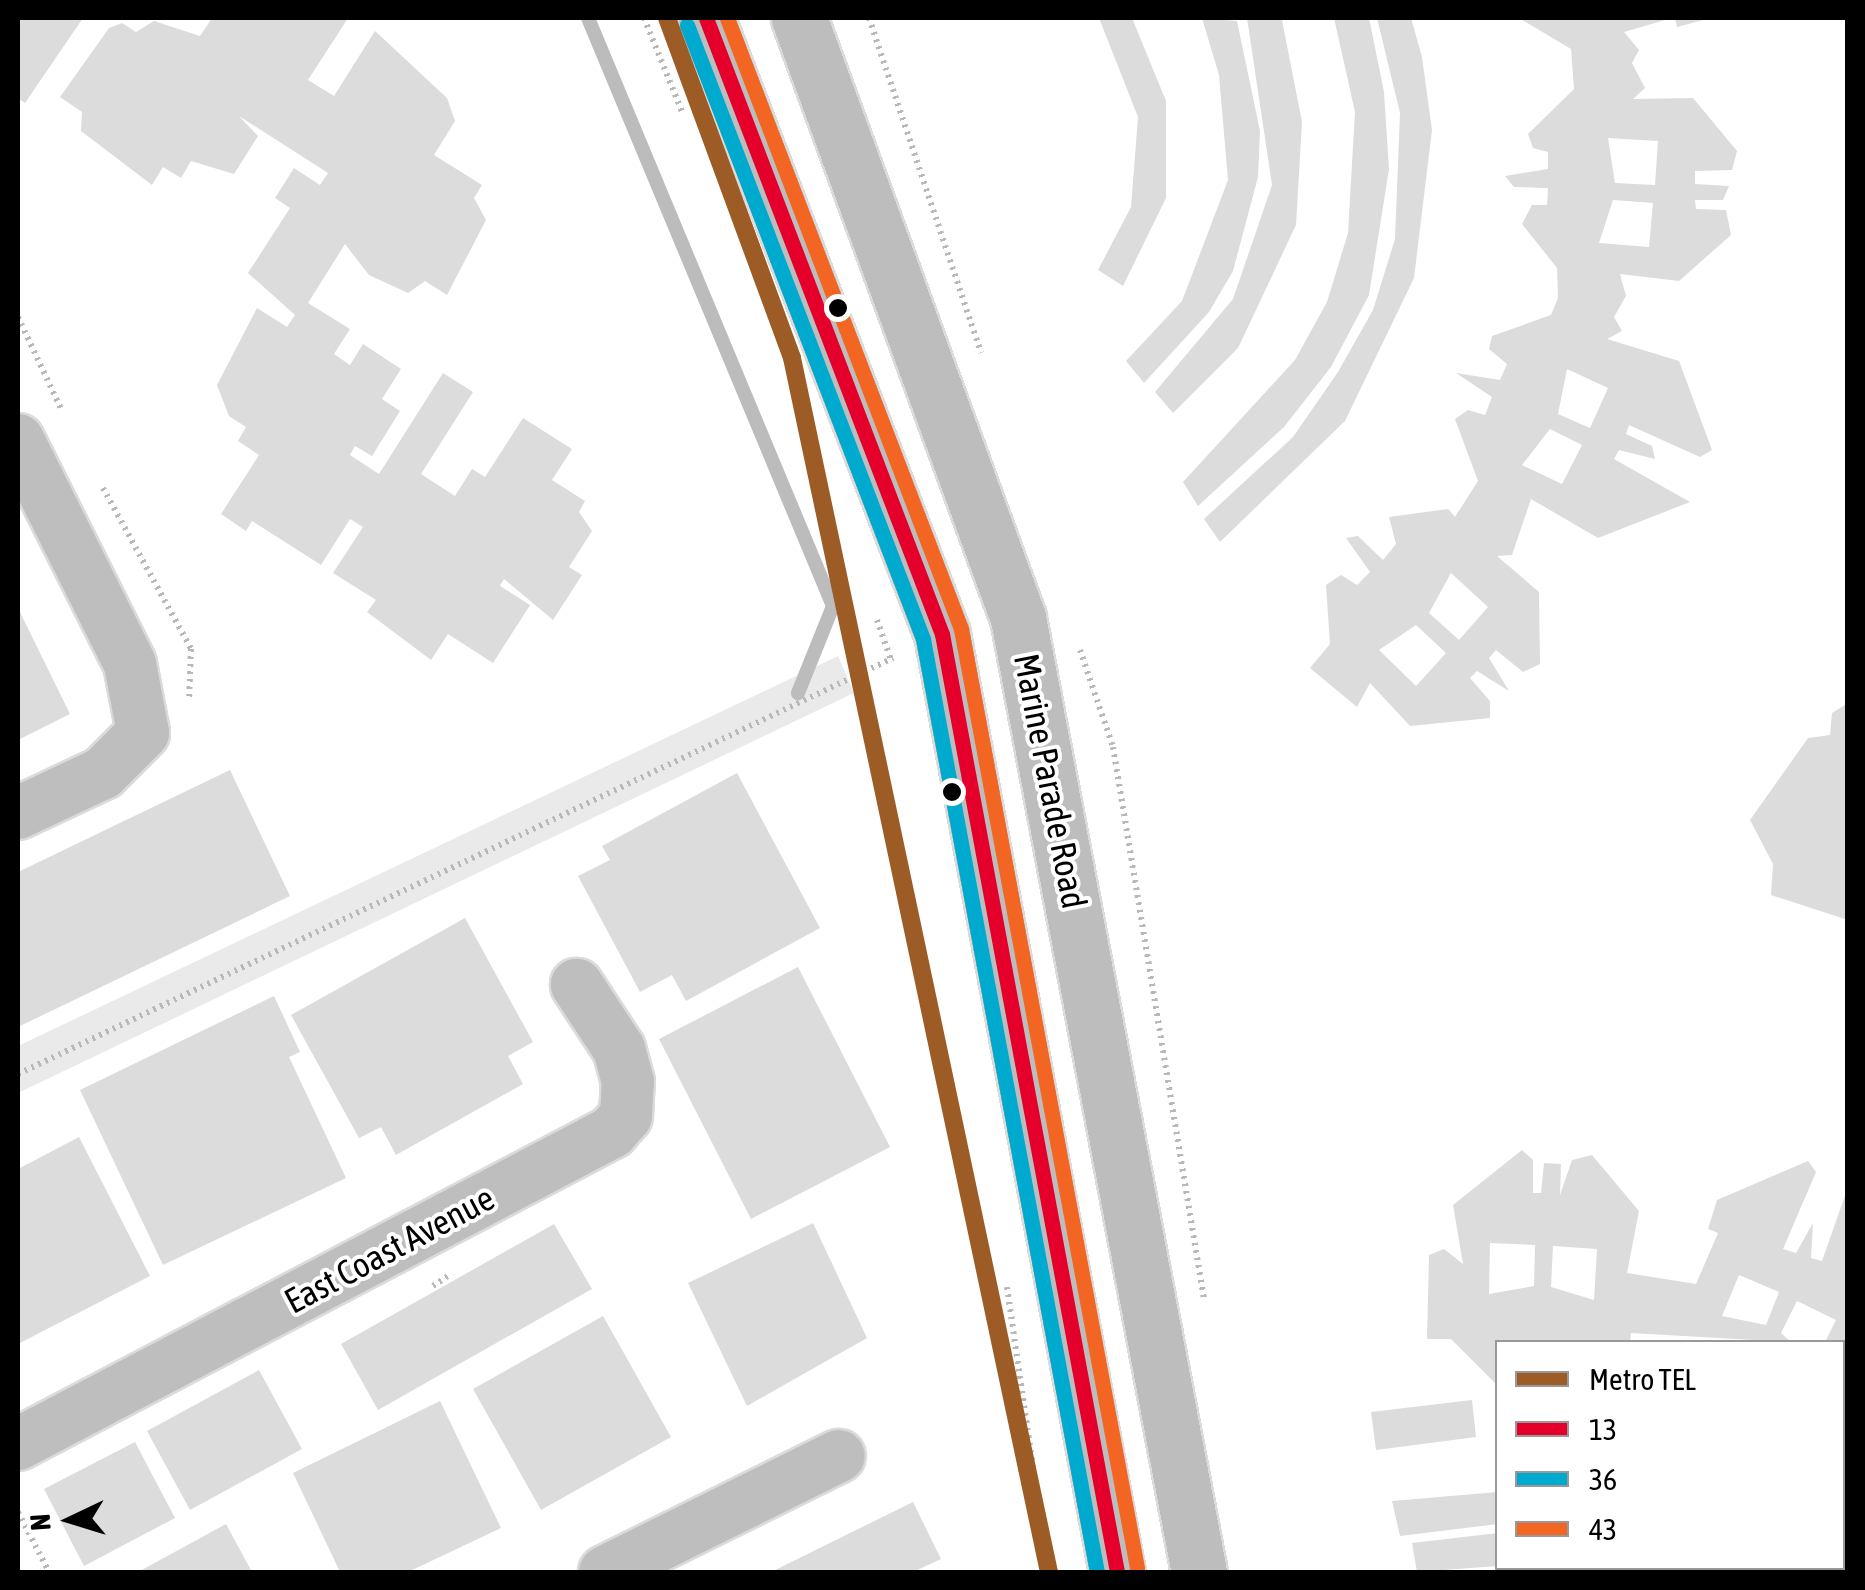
<!DOCTYPE html>
<html>
<head>
<meta charset="utf-8">
<style>
	body { margin:0 }
	#map { position:relative; width:1865px; height:1590px; overflow:hidden; background:#fff; font-family:"Asap Condensed",sans-serif }
	div>[style] { position:absolute }
	.green>* { inset:0; background:#eaeaea }
	.stream>* { height:14px; margin:-7px; padding:0 7px; transform-origin:7px; border-radius:7px; background:#bcbcbc }
	.building>* { inset:0; background:#dcdcdc }
	.path>* { height:6px; margin-top:-3px; transform-origin:0; background:repeating-linear-gradient(90deg,#b8b8b8 0 2.5px,transparent 0 7.5px) }
	.roads { filter:drop-shadow(2px 0 #dbdbdb) drop-shadow(-2px 0 #dbdbdb) drop-shadow(0 2px #dbdbdb) drop-shadow(0 -2px #dbdbdb) }
	.minor>* { height:52px; margin:-26px; padding:0 26px; transform-origin:26px; border-radius:26px; background:#bebebe }
	.primary>* { height:55px; margin:-27.5px; padding:0 27.5px; transform-origin:27.5px; border-radius:27.5px; background:#bdbdbd }
	.bus-1>* { height:15px; margin:-7.5px; padding:0 7.5px; transform-origin:7.5px; border-radius:7.5px; background:#e4002b }
	.bus-2>* { height:15px; margin:-7.5px; padding:0 7.5px; transform-origin:7.5px; border-radius:7.5px; background:#00a9ce }
	.bus-3>* { height:15px; margin:-7.5px; padding:0 7.5px; transform-origin:7.5px; border-radius:7.5px; background:#f26522 }
	.metro-1>* { height:18px; margin:-9px; padding:0 9px; transform-origin:9px; border-radius:9px; background:#9d5b25 }
	.dots>* { width:28px; height:28px; translate:-50% -50%; box-sizing:border-box; border:5px solid #fff; border-radius:50% }
	span { translate:-50% -50%; white-space:nowrap; text-align:center; line-height:1.15; -webkit-text-stroke:8px #fff; paint-order:stroke }
	.street-label { font-size:35px; color:#000 }
	.frame { position:absolute; inset:0; border:20px solid #000; pointer-events:none }
	.legend { position:absolute; left:1495px; top:1340px; width:350px; height:230px; box-sizing:border-box; background:#fff; border:2px solid #999; margin:0; padding:12px 18px; list-style:none; font-size:30px; color:#000 }
	.legend li { display:flex; align-items:center; gap:20px; height:50px }
	.legend b { width:50px; border:2px solid #999 }
	.north { position:absolute; left:20px; top:1470px; width:100px; height:100px; -webkit-text-stroke:8px #fff; paint-order:stroke; rotate:266deg; font-size:28px; font-weight:700; line-height:40px; text-align:center; color:#000 }
	.north::after { content:''; display:block; margin:auto; width:35px; height:45px; background:#000; clip-path:polygon(50% 0,100% 100%,50% 72%,0 100%) }
</style>
</head>
<body>
<div id="map">
	<div class="green">
		<i style="clip-path:polygon(838px 656px,854px 693px,18px 1093px,18px 1046px)"></i>
	</div>
	<div class="stream">
		<i style="left:588px;top:18px;width:637px;rotate:67.38deg"></i>
		<i style="left:833px;top:606px;width:94px;rotate:111.9deg"></i>
	</div>
	<div class="building">
		<i style="clip-path:polygon(18px 18px,83px 18px,25px 103px,18px 98px)"></i>
		<i style="clip-path:polygon(212px 18px,348px 18px,308px 80px,334px 96px,375px 31px,447px 98px,455px 121px,434px 155px,482px 185px,474px 198px,486px 220px,447px 295px,425px 281px,408px 293px,369px 275px,345px 244px,308px 303px,350px 329px,334px 354px,350px 365px,363px 344px,401px 369px,382px 399px,400px 411px,372px 456px,355px 446px,350px 455px,379px 474px,443px 373px,473px 392px,421px 474px,455px 496px,472px 469px,485px 477px,523px 418px,572px 449px,552px 480px,585px 501px,579px 512px,592px 531px,569px 567px,582px 575px,553px 620px,504px 579px,500px 586px,530px 605px,493px 663px,448px 634px,431px 660px,367px 612px,376px 600px,333px 573px,363px 527px,350px 519px,321px 565px,252px 521px,246px 531px,221px 514px,259px 455px,238px 441px,246px 427px,229px 416px,217px 385px,257px 308px,287px 327px,295px 315px,248px 273px,290px 208px,275px 198px,294px 168px,320px 185px,328px 173px,239px 116px,258px 136px,234px 174px,191px 161px,181px 178px,163px 167px,152px 185px,81px 131px,82px 112px,60px 97px,109px 28px,122px 23px,136px 32px,154px 21px,200px 36px)"></i>
		<i style="clip-path:polygon(1099px 18px,1132px 18px,1166px 101px,1166px 198px,1123px 286px,1098px 270px,1131px 207px,1138px 117px)"></i>
		<i style="clip-path:polygon(1202px 18px,1237px 21px,1260px 131px,1258px 177px,1233px 271px,1209px 312px,1144px 383px,1126px 361px,1182px 301px,1228px 180px,1219px 75px)"></i>
		<i style="clip-path:polygon(1247px 18px,1282px 20px,1302px 122px,1296px 225px,1238px 348px,1173px 413px,1155px 392px,1233px 299px,1272px 185px)"></i>
		<i style="clip-path:polygon(1334px 18px,1369px 18px,1384px 92px,1389px 169px,1369px 295px,1331px 367px,1284px 427px,1198px 506px,1183px 482px,1295px 360px,1327px 302px,1348px 233px,1355px 112px)"></i>
		<i style="clip-path:polygon(1377px 18px,1411px 18px,1422px 57px,1432px 130px,1414px 278px,1345px 421px,1220px 542px,1204px 519px,1293px 437px,1338px 372px,1373px 310px,1395px 239px,1400px 113px)"></i>
		<i style="clip-path:polygon(evenodd,1519px 18px,1672px 18px,1624px 32px,1639px 50px,1632px 63px,1645px 88px,1633px 99px,1693px 98px,1737px 151px,1732px 170px,1695px 171px,1695px 184px,1729px 186px,1723px 200px,1695px 200px,1696px 209px,1726px 210px,1731px 235px,1679px 281px,1620px 274px,1626px 296px,1614px 317px,1622px 331px,1607px 339px,1679px 361px,1712px 450px,1700px 457px,1629px 425px,1626px 434px,1652px 446px,1655px 459px,1619px 450px,1614px 459px,1690px 502px,1598px 538px,1531px 499px,1512px 555px,1497px 556px,1539px 592px,1540px 664px,1523px 672px,1496px 650px,1489px 658px,1509px 691px,1477px 671px,1470px 678px,1490px 701px,1490px 718px,1410px 726px,1370px 683px,1357px 707px,1310px 668px,1330px 644px,1326px 585px,1341px 575px,1357px 585px,1370px 572px,1346px 538px,1358px 536px,1383px 560px,1396px 544px,1389px 517px,1448px 509px,1455px 517px,1478px 481px,1455px 419px,1468px 410px,1485px 415px,1492px 397px,1456px 373px,1500px 380px,1507px 364px,1489px 349px,1492px 336px,1551px 315px,1558px 298px,1557px 268px,1522px 224px,1532px 205px,1547px 205px,1548px 188px,1514px 187px,1505px 176px,1548px 169px,1548px 152px,1533px 148px,1528px 134px,1574px 89px,1571px 49px,1519px 18px,1608px 138px,1658px 141px,1655px 185px,1615px 183px,1608px 138px,1519px 18px,1613px 200px,1653px 203px,1649px 247px,1599px 243px,1613px 200px,1519px 18px,1567px 369px,1608px 388px,1590px 428px,1558px 414px,1567px 369px,1519px 18px,1550px 429px,1582px 445px,1562px 484px,1522px 465px,1550px 429px,1519px 18px,1451px 573px,1488px 607px,1459px 640px,1429px 613px,1451px 573px,1519px 18px,1416px 625px,1446px 653px,1416px 686px,1379px 650px,1416px 625px)"></i>
		<i style="clip-path:polygon(1675px 18px,1707px 18px,1707px 19px,1677px 27px)"></i>
		<i style="clip-path:polygon(18px 608px,70px 714px,18px 740px)"></i>
		<i style="clip-path:polygon(1848px 703px,1848px 920px,1771px 895px,1773px 864px,1750px 820px,1808px 738px,1830px 735px,1832px 713px)"></i>
		<i style="clip-path:polygon(230px 770px,290px 896px,18px 1027px,18px 872px)"></i>
		<i style="clip-path:polygon(737px 773px,820px 928px,686px 1001px,672px 975px,640px 992px,578px 876px,610px 860px,602px 846px)"></i>
		<i style="clip-path:polygon(465px 918px,533px 1042px,508px 1056px,523px 1084px,396px 1155px,381px 1127px,359px 1138px,291px 1015px)"></i>
		<i style="clip-path:polygon(798px 967px,890px 1147px,751px 1219px,659px 1039px)"></i>
		<i style="clip-path:polygon(274px 996px,300px 1052px,289px 1057px,346px 1178px,163px 1265px,80px 1090px)"></i>
		<i style="clip-path:polygon(79px 1137px,150px 1276px,18px 1344px,18px 1169px)"></i>
		<i style="clip-path:polygon(evenodd,1522px 1150px,1533px 1160px,1533px 1193px,1541px 1193px,1544px 1163px,1561px 1164px,1560px 1195px,1572px 1160px,1592px 1155px,1639px 1211px,1627px 1273px,1696px 1284px,1718px 1233px,1708px 1229px,1717px 1200px,1808px 1161px,1816px 1172px,1783px 1249px,1796px 1253px,1813px 1223px,1811px 1258px,1822px 1261px,1848px 1187px,1848px 1408px,1842px 1342px,1825px 1342px,1836px 1320px,1797px 1301px,1781px 1333px,1791px 1342px,1631px 1333px,1630px 1342px,1498px 1342px,1498px 1386px,1451px 1339px,1427px 1339px,1429px 1255px,1444px 1249px,1463px 1264px,1453px 1205px,1522px 1150px,1490px 1243px,1535px 1245px,1534px 1286px,1489px 1294px,1490px 1243px,1522px 1150px,1553px 1246px,1597px 1249px,1594px 1300px,1551px 1287px,1553px 1246px,1522px 1150px,1739px 1275px,1779px 1292px,1766px 1325px,1722px 1316px,1739px 1275px)"></i>
		<i style="clip-path:polygon(813px 1223px,867px 1338px,747px 1406px,688px 1283px)"></i>
		<i style="clip-path:polygon(554px 1224px,592px 1289px,378px 1410px,341px 1344px)"></i>
		<i style="clip-path:polygon(603px 1316px,671px 1437px,541px 1510px,473px 1389px)"></i>
		<i style="clip-path:polygon(259px 1370px,302px 1449px,190px 1510px,147px 1431px)"></i>
		<i style="clip-path:polygon(1472px 1400px,1476px 1437px,1376px 1450px,1371px 1412px)"></i>
		<i style="clip-path:polygon(440px 1401px,501px 1528px,408px 1572px,340px 1572px,293px 1473px)"></i>
		<i style="clip-path:polygon(135px 1442px,175px 1518px,84px 1566px,44px 1489px)"></i>
		<i style="clip-path:polygon(1498px 1492px,1498px 1524px,1400px 1536px,1392px 1501px)"></i>
		<i style="clip-path:polygon(913px 1502px,941px 1559px,913px 1572px,771px 1572px)"></i>
		<i style="clip-path:polygon(226px 1524px,252px 1572px,138px 1572px)"></i>
		<i style="clip-path:polygon(1498px 1533px,1498px 1566px,1417px 1572px,1412px 1543px)"></i>
		<i style="clip-path:polygon(1566px 1568px,1682px 1568px,1694px 1572px,1584px 1572px)"></i>
		<i style="clip-path:polygon(1716px 1568px,1772px 1568px,1778px 1572px,1728px 1572px)"></i>
	</div>
	<div class="path">
		<i style="left:644px;top:18px;width:104px;rotate:67.9deg"></i>
		<i style="left:869px;top:18px;width:353px;rotate:71.5deg"></i>
		<i style="left:18px;top:317px;width:104px;rotate:64.9deg"></i>
		<i style="left:103px;top:488px;width:183px;rotate:61.3deg"></i>
		<i style="left:191px;top:649px;width:52px;rotate:92.2deg"></i>
		<i style="left:877px;top:620px;width:42px;rotate:70.7deg"></i>
		<i style="left:1080px;top:650px;width:102px;rotate:71.2deg"></i>
		<i style="left:1113px;top:747px;width:559px;rotate:80.64deg"></i>
		<i style="left:18px;top:1074px;width:969px;rotate:-25.43deg"></i>
		<i style="left:433px;top:1286px;width:22px;rotate:-34deg"></i>
		<i style="left:1007px;top:1287px;width:288px;rotate:81.8deg"></i>
		<i style="left:18px;top:1512px;width:68px;rotate:62.7deg"></i>
	</div>
	<div class="roads">
		<div class="minor">
			<i style="left:18px;top:440px;width:250px;rotate:63.4deg"></i>
			<i style="left:130px;top:664px;width:70px;rotate:79.3deg"></i>
			<i style="left:143px;top:733px;width:57px;rotate:135deg"></i>
			<i style="left:103px;top:773px;width:94px;rotate:154.8deg"></i>
			<i style="left:18px;top:1444px;width:671px;rotate:-27.71deg"></i>
			<i style="left:612px;top:1132px;width:21px;rotate:-49deg"></i>
			<i style="left:626px;top:1116px;width:34px;rotate:-87deg"></i>
			<i style="left:628px;top:1082px;width:34px;rotate:-105deg"></i>
			<i style="left:619px;top:1049px;width:77px;rotate:-123.3deg"></i>
			<i style="left:605px;top:1572px;width:261px;rotate:-26.4deg"></i>
		</div>
		<div class="primary">
			<i style="left:706px;top:18px;width:660px;rotate:69.04deg"></i>
			<i style="left:942px;top:634px;width:954px;rotate:79.43deg"></i>
			<i style="left:799px;top:18px;width:639px;rotate:69.95deg"></i>
			<i style="left:1018px;top:618px;width:971px;rotate:79.26deg"></i>
		</div>
	</div>
	<div class="bus-1">
		<i style="left:706px;top:18px;width:660px;rotate:69.04deg"></i>
		<i style="left:942px;top:634px;width:954px;rotate:79.43deg"></i>
	</div>
	<div class="bus-2">
		<i style="left:687px;top:25px;width:658px;rotate:68.97deg"></i>
		<i style="left:923px;top:639px;width:949px;rotate:79.44deg"></i>
	</div>
	<div class="bus-3">
		<i style="left:727px;top:18px;width:654px;rotate:69.04deg"></i>
		<i style="left:961px;top:629px;width:955px;rotate:79.38deg"></i>
	</div>
	<div class="metro-1">
		<i style="left:667px;top:18px;width:362px;rotate:69.8deg"></i>
		<i style="left:792px;top:358px;width:1241px;rotate:78.05deg"></i>
	</div>
	<div class="dots">
		<i style="left:838px;top:308px;background:#000"></i>
		<i style="left:952px;top:792px;background:#000"></i>
	</div>
	<div class="street-label">
		<span style="left:1051px;top:781px;rotate:79deg">Marine Parade Road</span>
		<span style="left:389px;top:1249px;rotate:-28deg">East Coast Avenue</span>
	</div>
	<div class="frame"></div>
	<ul class="legend">
	<li><b style="height:12px;background:#9d5b25"></b>Metro TEL</li>
	<li><b style="height:12px;background:#e4002b"></b>13</li>
	<li><b style="height:12px;background:#00a9ce"></b>36</li>
	<li><b style="height:12px;background:#f26522"></b>43</li>
	</ul>
	<div class="north">N</div>
</div>
</body>
</html>
